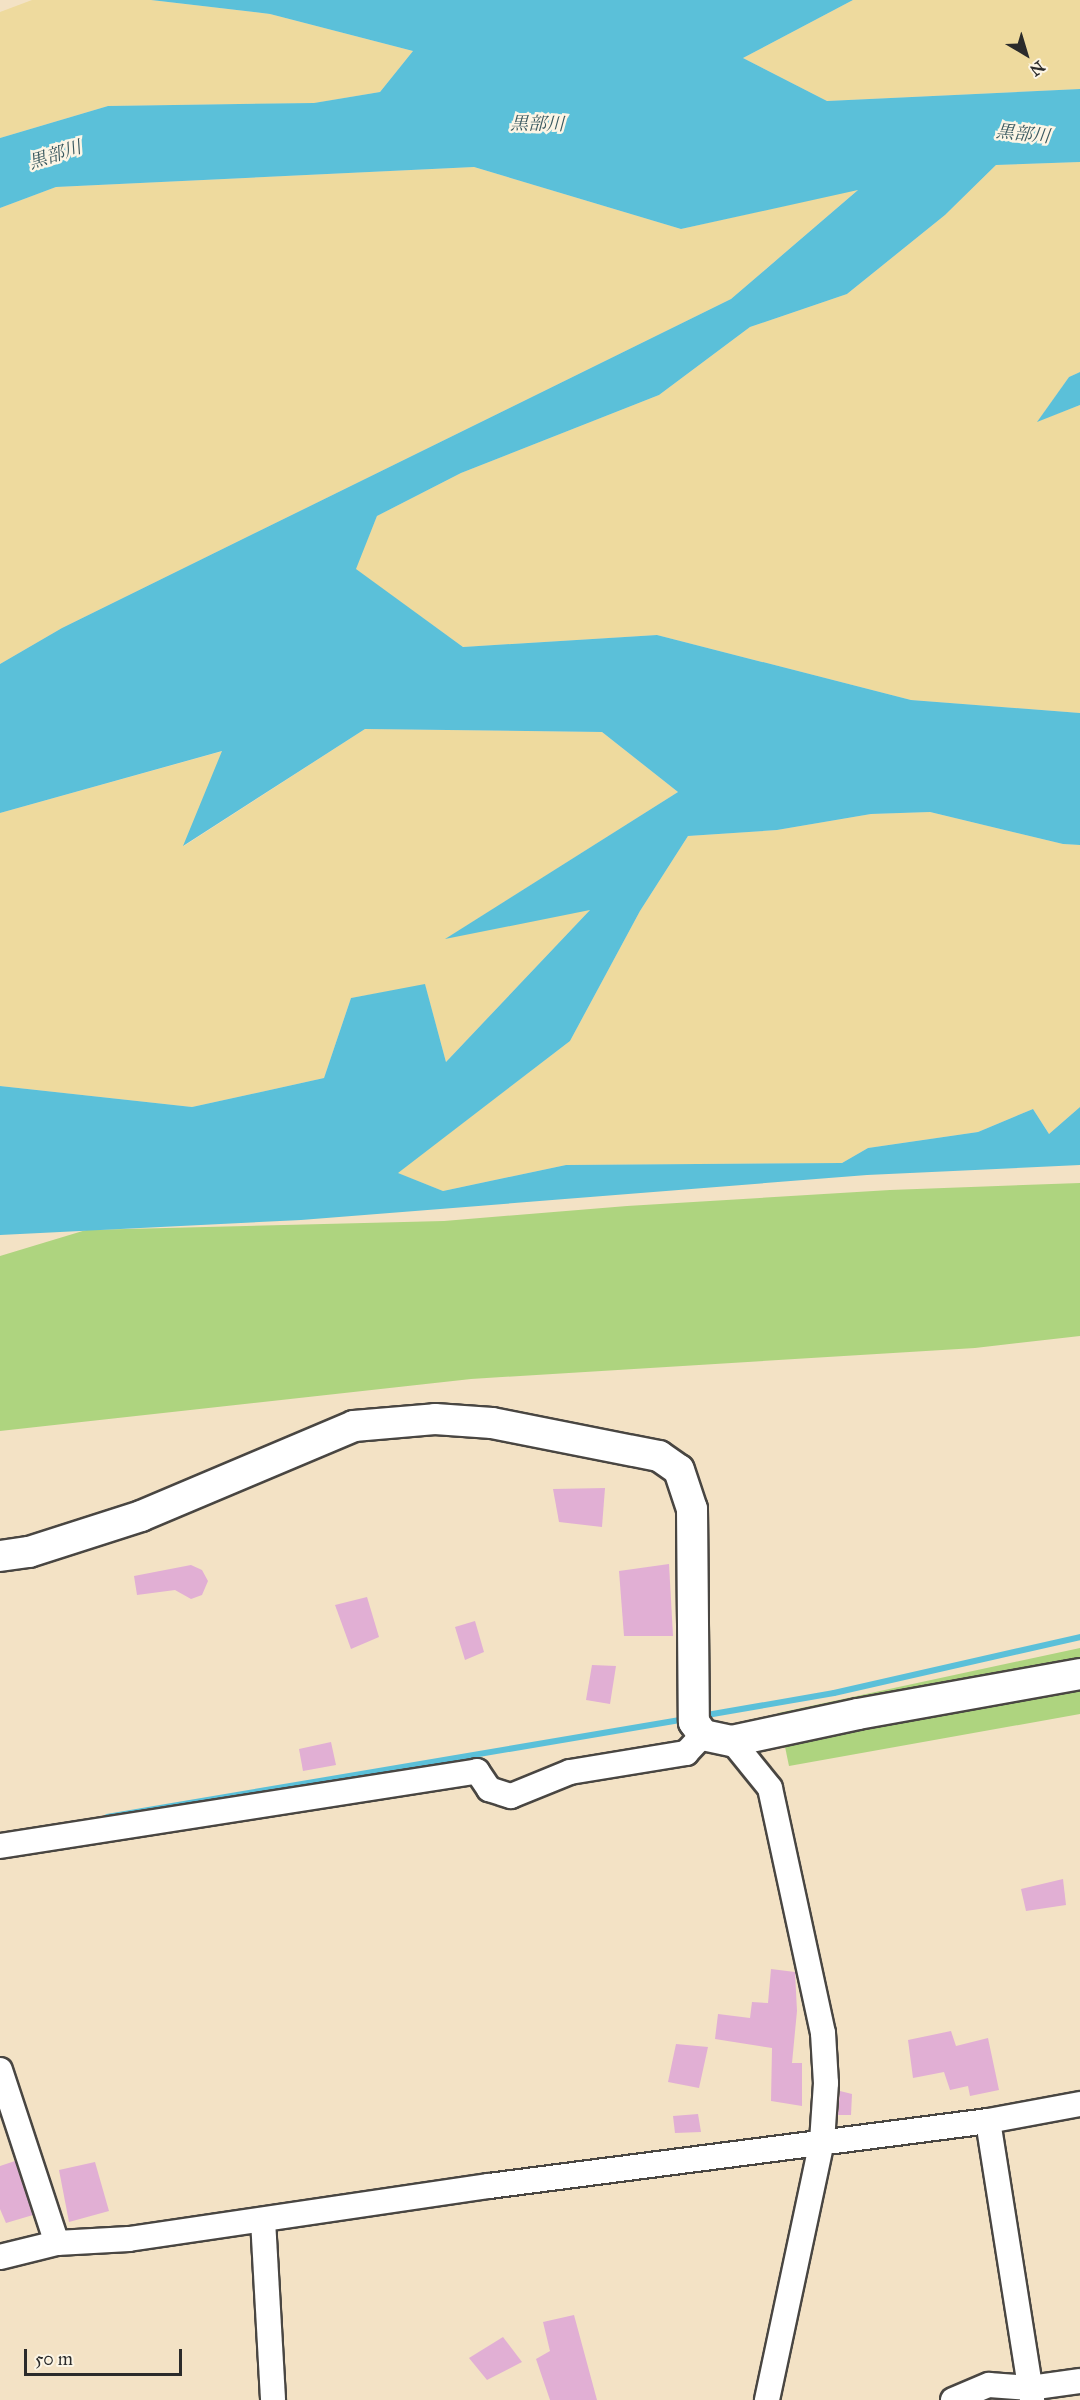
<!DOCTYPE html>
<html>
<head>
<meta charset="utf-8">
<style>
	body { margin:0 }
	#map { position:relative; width:1080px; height:2400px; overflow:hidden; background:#f3e2c5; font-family:"IM FELL Great Primer","Noto Serif JP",serif }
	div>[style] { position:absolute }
	.green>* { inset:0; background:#aed47f }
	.sand>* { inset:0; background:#eeda9e }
	.water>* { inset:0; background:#5bc0d9 }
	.stream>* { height:6px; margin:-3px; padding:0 3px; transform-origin:3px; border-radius:3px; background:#5bc0d9 }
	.building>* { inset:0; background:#e1afd4 }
	.roads { filter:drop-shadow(2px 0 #494642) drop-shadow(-2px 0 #494642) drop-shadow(0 2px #494642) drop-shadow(0 -2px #494642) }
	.minor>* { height:24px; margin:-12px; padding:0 12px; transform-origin:12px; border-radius:12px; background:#fff }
	.tertiary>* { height:30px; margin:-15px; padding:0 15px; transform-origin:15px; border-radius:15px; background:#fff }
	span { translate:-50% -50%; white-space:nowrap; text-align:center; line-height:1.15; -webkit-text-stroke:5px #fcf5e5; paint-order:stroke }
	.water-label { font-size:18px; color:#39585f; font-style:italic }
	.north { position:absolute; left:996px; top:24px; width:60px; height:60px; -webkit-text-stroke:4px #fcf5e5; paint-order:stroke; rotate:142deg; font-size:16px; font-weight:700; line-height:24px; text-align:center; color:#2b2b2b }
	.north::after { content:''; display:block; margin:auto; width:21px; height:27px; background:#2b2b2b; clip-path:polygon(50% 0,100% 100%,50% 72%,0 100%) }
	.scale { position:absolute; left:24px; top:2349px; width:158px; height:27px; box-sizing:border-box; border:3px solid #2b2b2b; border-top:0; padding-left:8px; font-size:18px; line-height:21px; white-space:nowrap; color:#2b2b2b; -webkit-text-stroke:4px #fcf5e5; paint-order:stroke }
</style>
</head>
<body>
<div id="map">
	<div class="green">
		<i style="clip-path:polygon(1080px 1183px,1080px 1336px,975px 1348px,471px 1379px,0 1431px,0 1256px,86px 1230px,444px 1221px,627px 1206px,890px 1190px)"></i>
		<i style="clip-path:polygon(1080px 1648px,1080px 1714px,789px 1766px,778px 1713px)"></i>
	</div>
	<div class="sand">
		<i style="clip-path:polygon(32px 0,151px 0,270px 14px,413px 51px,380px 92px,315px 103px,108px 106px,0 138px,0 12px)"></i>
		<i style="clip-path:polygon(853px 0,1080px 0,1080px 89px,827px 101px,743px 58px)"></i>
		<i style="clip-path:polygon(1080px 162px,1080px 372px,1069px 377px,1038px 421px,1080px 405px,1080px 713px,911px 700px,657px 635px,463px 647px,355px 569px,377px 516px,461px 473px,659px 395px,750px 327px,847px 294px,945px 215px,996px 165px)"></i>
		<i style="clip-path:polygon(474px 167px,681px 229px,859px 189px,731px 299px,62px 628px,0 664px,0 208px,56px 187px)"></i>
		<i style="clip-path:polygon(365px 729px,602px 732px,678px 792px,447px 938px,591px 909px,446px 1062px,425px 985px,351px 998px,324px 1078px,192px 1107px,0 1086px,0 813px,223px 751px,184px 846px)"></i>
		<i style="clip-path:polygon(930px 812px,1063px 844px,1080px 845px,1080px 1107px,1049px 1134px,1033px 1109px,978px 1132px,868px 1148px,842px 1163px,566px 1165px,443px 1191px,397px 1173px,570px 1041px,640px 911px,688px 836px,777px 830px,871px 814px)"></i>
	</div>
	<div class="water">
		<i style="clip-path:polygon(151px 0,853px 0,743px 58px,827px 101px,1080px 89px,1080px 162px,996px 165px,945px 215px,847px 294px,750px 327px,659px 395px,461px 473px,377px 516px,356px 569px,463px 647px,657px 635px,911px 700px,1080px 713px,1080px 845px,1063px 844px,930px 812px,871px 814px,777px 830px,688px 836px,640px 911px,570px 1041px,398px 1173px,443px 1191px,566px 1165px,842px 1163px,868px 1148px,978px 1132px,1033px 1109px,1049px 1134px,1080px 1107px,1080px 1165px,867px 1175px,301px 1220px,0 1235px,0 1086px,192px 1107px,324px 1078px,351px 998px,425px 984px,446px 1062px,590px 910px,445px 939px,678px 792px,602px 732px,365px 729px,183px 846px,222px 751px,0 813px,0 664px,62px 628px,731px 299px,858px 190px,681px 229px,474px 167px,56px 187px,0 208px,0 138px,108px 106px,314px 103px,380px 92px,413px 51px,270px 14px)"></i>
		<i style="clip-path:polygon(1080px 372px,1080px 405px,1037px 422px,1069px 377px)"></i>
	</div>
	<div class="stream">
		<i style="left:701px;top:1716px;width:135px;rotate:-9.8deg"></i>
		<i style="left:834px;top:1693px;width:252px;rotate:-12.8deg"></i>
		<i style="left:107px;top:1817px;width:587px;rotate:-9.61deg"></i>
	</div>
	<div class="building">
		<i style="clip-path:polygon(605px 1488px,602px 1527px,559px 1522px,553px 1489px)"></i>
		<i style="clip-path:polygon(669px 1564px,673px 1636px,624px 1636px,619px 1571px)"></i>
		<i style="clip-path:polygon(191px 1565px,202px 1570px,208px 1581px,202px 1595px,191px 1599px,175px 1590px,137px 1595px,134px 1576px)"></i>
		<i style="clip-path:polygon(367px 1597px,379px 1637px,351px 1649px,335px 1605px)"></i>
		<i style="clip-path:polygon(475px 1621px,484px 1652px,465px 1660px,455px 1627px)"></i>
		<i style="clip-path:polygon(592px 1665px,616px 1666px,610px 1704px,586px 1700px)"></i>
		<i style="clip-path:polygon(331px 1742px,336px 1765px,303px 1771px,299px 1749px)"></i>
		<i style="clip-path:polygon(1063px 1879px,1066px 1905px,1026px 1911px,1021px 1889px)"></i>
		<i style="clip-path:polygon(771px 1969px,795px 1972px,797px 2011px,792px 2063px,802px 2063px,802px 2106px,771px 2101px,772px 2048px,715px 2039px,718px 2014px,750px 2018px,752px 2002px,768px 2003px)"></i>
		<i style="clip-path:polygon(951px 2031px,956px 2046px,988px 2038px,999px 2090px,970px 2096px,968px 2086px,950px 2090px,944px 2072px,913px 2078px,908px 2040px)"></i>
		<i style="clip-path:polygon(676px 2044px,708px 2047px,699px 2088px,668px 2082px)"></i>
		<i style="clip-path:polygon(840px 2091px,852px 2094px,851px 2115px,838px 2115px)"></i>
		<i style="clip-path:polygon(698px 2114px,701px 2132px,675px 2133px,673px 2116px)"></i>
		<i style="clip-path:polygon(15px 2161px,33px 2215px,6px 2223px,0 2209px,0 2166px)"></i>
		<i style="clip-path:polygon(95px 2162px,109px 2211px,69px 2222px,59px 2170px)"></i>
		<i style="clip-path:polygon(574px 2315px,597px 2400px,550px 2400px,536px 2359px,550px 2351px,543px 2322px)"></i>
		<i style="clip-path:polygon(503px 2337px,522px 2362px,487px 2380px,469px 2358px)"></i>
	</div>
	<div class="roads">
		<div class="minor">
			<i style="left:732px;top:1741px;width:60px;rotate:51deg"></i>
			<i style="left:770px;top:1788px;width:251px;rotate:77.8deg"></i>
			<i style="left:823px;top:2033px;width:50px;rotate:86.6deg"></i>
			<i style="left:826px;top:2083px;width:58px;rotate:93.9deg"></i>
			<i style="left:822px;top:2141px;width:265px;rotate:102deg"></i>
			<i style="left:0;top:1846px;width:483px;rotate:-8.9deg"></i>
			<i style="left:477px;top:1771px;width:22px;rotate:56deg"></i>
			<i style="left:489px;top:1789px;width:23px;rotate:18deg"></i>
			<i style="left:511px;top:1796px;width:64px;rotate:-22.1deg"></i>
			<i style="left:570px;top:1772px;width:118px;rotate:-9.3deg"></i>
			<i style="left:686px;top:1753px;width:25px;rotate:-47deg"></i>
			<i style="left:0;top:2070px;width:182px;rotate:71.8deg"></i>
			<i style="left:988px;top:2121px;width:282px;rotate:81deg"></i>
			<i style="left:263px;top:2220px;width:180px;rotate:86.8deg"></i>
			<i style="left:0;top:2257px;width:59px;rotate:-13.8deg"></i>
			<i style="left:57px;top:2243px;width:72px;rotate:-3.2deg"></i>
			<i style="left:129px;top:2239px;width:364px;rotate:-8.4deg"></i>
			<i style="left:489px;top:2186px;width:503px;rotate:-7.42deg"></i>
			<i style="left:988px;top:2121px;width:94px;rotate:-10.5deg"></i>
			<i style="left:953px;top:2400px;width:39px;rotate:-23deg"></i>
			<i style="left:989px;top:2385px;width:41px;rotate:4.2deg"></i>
			<i style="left:1030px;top:2388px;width:50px;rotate:-8deg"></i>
		</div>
		<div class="tertiary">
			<i style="left:0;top:1556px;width:29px;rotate:-8deg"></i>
			<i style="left:29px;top:1552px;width:118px;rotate:-17.8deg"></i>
			<i style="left:141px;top:1516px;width:231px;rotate:-22.9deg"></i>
			<i style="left:354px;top:1426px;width:81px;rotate:-4.9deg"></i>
			<i style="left:435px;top:1419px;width:57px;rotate:4deg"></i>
			<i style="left:492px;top:1423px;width:170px;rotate:11.2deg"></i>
			<i style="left:659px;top:1456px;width:24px;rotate:35deg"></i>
			<i style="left:679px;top:1470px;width:41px;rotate:71.6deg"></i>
			<i style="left:692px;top:1509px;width:213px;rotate:89.5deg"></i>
			<i style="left:694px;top:1722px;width:16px;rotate:55deg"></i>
			<i style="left:703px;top:1735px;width:30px;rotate:12deg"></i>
			<i style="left:732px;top:1741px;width:129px;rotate:-12.1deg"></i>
			<i style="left:858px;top:1714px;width:226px;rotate:-10.2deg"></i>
		</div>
	</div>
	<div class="water-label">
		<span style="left:537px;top:124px;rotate:1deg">黒部川</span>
		<span style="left:1023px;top:134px;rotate:6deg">黒部川</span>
		<span style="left:55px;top:155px;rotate:-18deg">黒部川</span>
	</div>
	<div class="north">N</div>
	<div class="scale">50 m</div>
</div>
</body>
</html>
